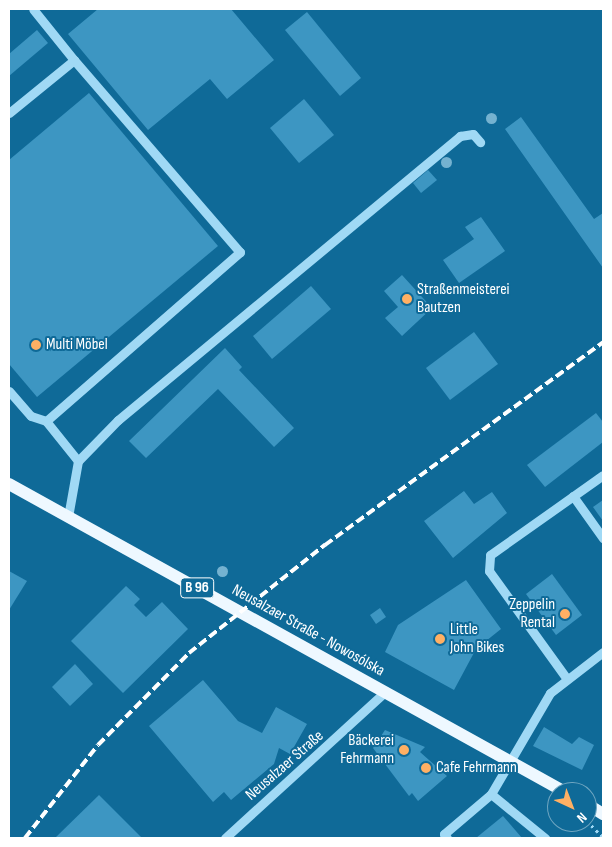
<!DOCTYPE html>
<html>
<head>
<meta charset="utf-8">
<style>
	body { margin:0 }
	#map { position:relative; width:612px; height:847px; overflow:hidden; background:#0f6a98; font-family:"Sofia Sans Condensed",sans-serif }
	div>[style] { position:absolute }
	.building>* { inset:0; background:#3d96c2 }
	.path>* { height:2.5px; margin-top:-1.25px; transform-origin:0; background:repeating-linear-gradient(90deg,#a0d9f5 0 2.5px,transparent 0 6.5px) }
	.minor>* { height:9px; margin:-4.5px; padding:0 4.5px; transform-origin:4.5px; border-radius:4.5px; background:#a0d9f5 }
	.major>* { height:12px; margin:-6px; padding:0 6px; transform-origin:6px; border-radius:6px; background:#eef8ff }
	.rail>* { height:4px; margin-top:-2px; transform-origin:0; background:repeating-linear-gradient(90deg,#fff 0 9px,transparent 0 13px) }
	.trees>* { width:11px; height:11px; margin:-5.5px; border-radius:50%; background:#75b2d0 }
	.dots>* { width:14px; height:14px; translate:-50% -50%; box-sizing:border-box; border:2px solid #0f6a98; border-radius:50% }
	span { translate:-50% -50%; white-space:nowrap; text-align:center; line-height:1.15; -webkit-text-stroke:4px #0f6a98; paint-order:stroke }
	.shield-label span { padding:1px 4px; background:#0f6a98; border:1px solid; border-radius:4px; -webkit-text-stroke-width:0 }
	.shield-label { font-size:15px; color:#fff; font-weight:700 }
	.poi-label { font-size:16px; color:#fff }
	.left { translate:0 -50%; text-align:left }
	.right { translate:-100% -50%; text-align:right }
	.street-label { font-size:16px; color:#fff }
	.frame { position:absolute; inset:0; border:10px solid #fff; pointer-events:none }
	.north { position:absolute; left:547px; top:782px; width:50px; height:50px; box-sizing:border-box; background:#0f6a98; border:1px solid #6fa6c1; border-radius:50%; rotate:137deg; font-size:14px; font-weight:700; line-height:20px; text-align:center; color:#fff }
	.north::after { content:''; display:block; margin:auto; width:18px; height:22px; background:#ffb064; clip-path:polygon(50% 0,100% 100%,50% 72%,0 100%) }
</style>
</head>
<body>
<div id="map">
	<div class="building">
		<i style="clip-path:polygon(98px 9px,231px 9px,274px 60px,227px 99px,210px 79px,148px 130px,68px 34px)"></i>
		<i style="clip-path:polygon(307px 12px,361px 78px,340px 96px,285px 30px)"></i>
		<i style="clip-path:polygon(37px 30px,48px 43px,9px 76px,9px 54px)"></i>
		<i style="clip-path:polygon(89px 93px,218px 246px,37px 397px,9px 364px,9px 160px)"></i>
		<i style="clip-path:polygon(304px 99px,334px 135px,299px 163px,270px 128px)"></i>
		<i style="clip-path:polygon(521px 117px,594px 219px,603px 213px,603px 268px,505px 129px)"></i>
		<i style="clip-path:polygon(428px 170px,437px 180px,421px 193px,413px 183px)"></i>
		<i style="clip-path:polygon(481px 217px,505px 251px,459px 283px,443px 260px,474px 239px,465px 227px)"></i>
		<i style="clip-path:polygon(402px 275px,432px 308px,402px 336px,385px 318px,398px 307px,384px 291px)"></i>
		<i style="clip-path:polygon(311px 286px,331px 309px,272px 359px,253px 336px)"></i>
		<i style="clip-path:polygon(474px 332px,498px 364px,450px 400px,426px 368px)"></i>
		<i style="clip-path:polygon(225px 348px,242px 367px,239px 370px,294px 428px,274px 447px,218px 389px,146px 458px,129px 441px)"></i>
		<i style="clip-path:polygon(596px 413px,603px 422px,603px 442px,545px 487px,527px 465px)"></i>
		<i style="clip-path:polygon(464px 491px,474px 504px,492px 492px,507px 513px,453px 558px,424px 521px)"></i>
		<i style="clip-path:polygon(603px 500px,603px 521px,593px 507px)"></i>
		<i style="clip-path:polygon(9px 571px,27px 581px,9px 610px)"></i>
		<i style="clip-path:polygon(552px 574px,582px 615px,556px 635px,526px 594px)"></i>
		<i style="clip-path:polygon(466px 580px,501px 629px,476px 649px,454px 690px,385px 652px,398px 625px)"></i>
		<i style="clip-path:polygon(126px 586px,140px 599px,134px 605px,146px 617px,162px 602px,188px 629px,123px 693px,71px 641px)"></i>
		<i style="clip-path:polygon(380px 608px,386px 617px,376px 624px,370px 615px)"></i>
		<i style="clip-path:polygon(75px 664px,93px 684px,70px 706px,52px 687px)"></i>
		<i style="clip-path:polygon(203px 680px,238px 721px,262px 733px,276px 707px,307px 724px,290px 754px,279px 748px,274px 764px,231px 800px,224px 792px,213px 802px,149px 726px)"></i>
		<i style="clip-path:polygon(544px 727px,572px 744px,579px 737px,594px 745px,582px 770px,533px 746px)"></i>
		<i style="clip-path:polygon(385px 730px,425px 747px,420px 752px,447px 776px,418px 801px,412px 793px,409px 796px,373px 748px)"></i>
		<i style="clip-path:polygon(99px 795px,142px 838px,55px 838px)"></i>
		<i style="clip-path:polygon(503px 816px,522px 838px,476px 838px)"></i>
	</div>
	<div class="path">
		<i style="left:576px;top:784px;width:13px;rotate:29deg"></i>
		<i style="left:587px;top:821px;width:23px;rotate:45deg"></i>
	</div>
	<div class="minor">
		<i style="left:74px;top:60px;width:254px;rotate:49.2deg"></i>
		<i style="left:240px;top:252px;width:257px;rotate:138.9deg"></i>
		<i style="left:46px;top:421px;width:51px;rotate:51.3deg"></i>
		<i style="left:9px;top:113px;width:84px;rotate:-39.2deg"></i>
		<i style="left:74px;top:60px;width:65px;rotate:-128.8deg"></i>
		<i style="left:9px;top:391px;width:33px;rotate:49deg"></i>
		<i style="left:31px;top:416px;width:16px;rotate:18deg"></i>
		<i style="left:573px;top:496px;width:52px;rotate:54.5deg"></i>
		<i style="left:68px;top:517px;width:57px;rotate:-79.9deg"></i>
		<i style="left:78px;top:461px;width:57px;rotate:-45.7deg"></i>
		<i style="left:118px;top:420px;width:445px;rotate:-39.7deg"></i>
		<i style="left:460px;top:136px;width:13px;rotate:-9deg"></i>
		<i style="left:473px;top:134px;width:11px;rotate:49deg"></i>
		<i style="left:567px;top:679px;width:133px;rotate:-125.8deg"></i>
		<i style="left:489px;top:571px;width:16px;rotate:-86deg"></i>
		<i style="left:490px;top:555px;width:138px;rotate:-35.3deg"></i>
		<i style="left:491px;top:794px;width:70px;rotate:39.2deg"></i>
		<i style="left:225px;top:838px;width:217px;rotate:-42.4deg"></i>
		<i style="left:447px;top:838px;width:5px;rotate:-127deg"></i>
		<i style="left:444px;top:834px;width:62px;rotate:-40.4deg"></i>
		<i style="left:491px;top:794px;width:117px;rotate:-59.7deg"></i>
		<i style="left:550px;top:693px;width:67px;rotate:-37.7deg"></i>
	</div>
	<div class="major">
		<i style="left:9px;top:484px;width:636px;rotate:28.98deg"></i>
		<i style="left:587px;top:804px;width:19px;rotate:32deg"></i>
	</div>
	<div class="rail">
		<i style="left:25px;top:838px;width:118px;rotate:-51.9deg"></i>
		<i style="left:98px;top:745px;width:129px;rotate:-45.3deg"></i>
		<i style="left:189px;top:653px;width:174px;rotate:-38.5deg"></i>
		<i style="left:325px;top:545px;width:344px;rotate:-36.1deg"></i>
	</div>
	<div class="trees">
		<i style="left:491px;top:118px"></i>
		<i style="left:446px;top:162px"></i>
		<i style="left:222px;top:571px"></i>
	</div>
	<div class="dots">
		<i style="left:407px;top:299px;background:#ffb064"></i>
		<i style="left:36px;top:345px;background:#ffb064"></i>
		<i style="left:565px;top:614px;background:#ffb064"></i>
		<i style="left:440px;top:639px;background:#ffb064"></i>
		<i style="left:404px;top:750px;background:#ffb064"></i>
		<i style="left:426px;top:768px;background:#ffb064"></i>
	</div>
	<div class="shield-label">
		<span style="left:197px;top:588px">B 96</span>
	</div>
	<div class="poi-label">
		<span class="left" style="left:417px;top:299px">Straßenmeisterei<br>Bautzen</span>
		<span class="left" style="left:46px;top:345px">Multi Möbel</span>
		<span class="right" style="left:555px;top:614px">Zeppelin<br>Rental</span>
		<span class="left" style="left:450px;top:639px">Little<br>John Bikes</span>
		<span class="right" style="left:394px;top:750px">Bäckerei<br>Fehrmann</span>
		<span class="left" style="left:436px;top:768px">Cafe Fehrmann</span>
	</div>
	<div class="street-label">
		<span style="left:308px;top:631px;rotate:29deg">Neusalzaer Straße - Nowosólska</span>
		<span style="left:285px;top:766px;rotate:-41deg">Neusalzaer Straße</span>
	</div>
	<div class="frame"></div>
	<div class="north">N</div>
</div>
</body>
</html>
